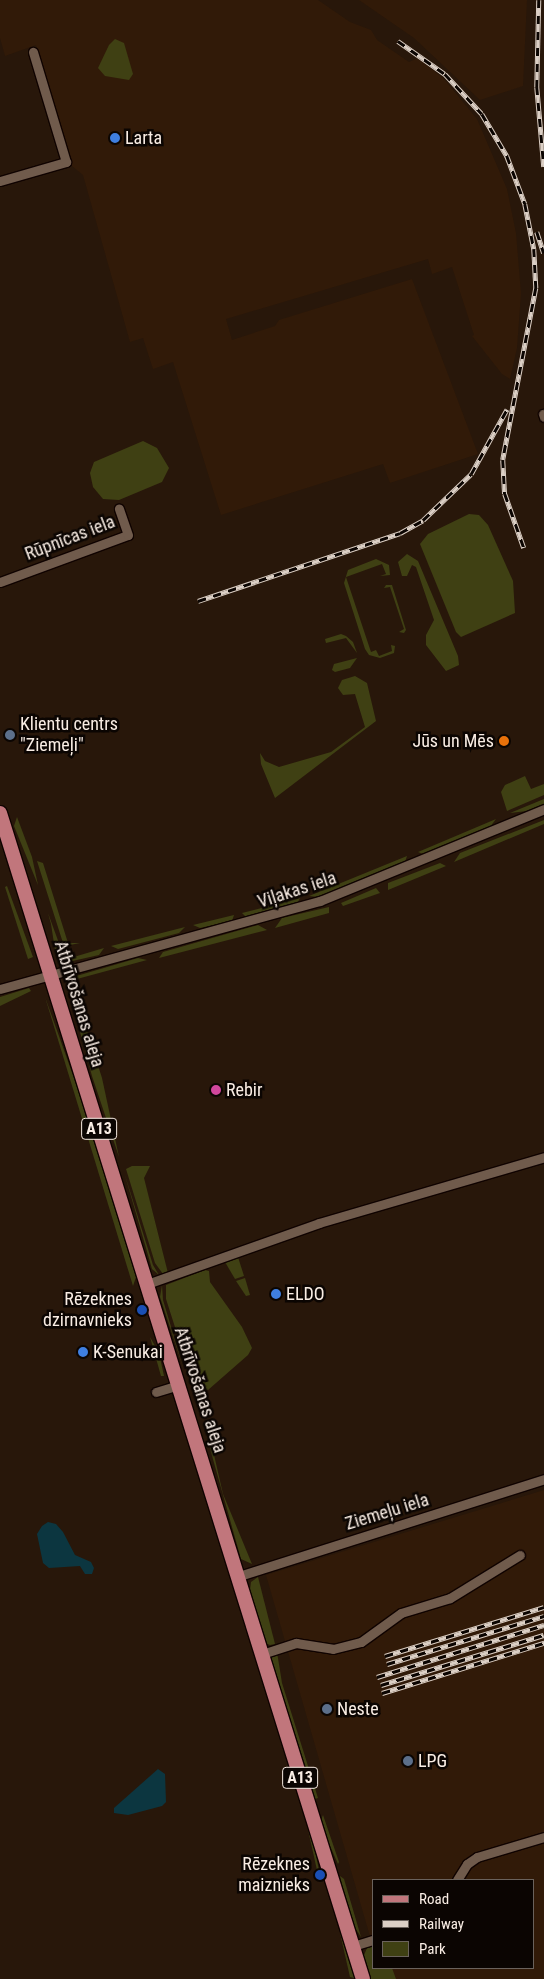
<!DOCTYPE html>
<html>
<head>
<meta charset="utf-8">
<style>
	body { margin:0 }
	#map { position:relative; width:544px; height:1979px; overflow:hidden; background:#28170a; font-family:"Roboto Condensed",sans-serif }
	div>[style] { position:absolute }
	.built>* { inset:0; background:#311a08 }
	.green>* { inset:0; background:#3f4013 }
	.water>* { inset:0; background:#0c3640 }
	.roads { filter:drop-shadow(1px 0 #100300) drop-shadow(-1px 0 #100300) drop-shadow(0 1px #100300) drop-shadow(0 -1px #100300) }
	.minor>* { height:9px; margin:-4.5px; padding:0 4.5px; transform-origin:4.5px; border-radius:4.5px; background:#705b4c }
	.primary>* { height:14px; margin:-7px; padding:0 7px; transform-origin:7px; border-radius:7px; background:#c1767c }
	.rail>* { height:4.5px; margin-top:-2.25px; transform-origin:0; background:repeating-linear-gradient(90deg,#0b0502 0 8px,#dbcfc5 0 16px); box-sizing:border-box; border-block:1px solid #dbcfc5 }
	.dots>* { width:14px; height:14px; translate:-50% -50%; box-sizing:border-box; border:2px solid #0b0502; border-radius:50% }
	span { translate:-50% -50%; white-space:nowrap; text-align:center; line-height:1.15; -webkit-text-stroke:5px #0b0502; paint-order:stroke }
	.shield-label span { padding:1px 4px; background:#0b0502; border:1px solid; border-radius:4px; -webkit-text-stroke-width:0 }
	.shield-label { font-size:16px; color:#f9ede4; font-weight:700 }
	.poi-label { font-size:18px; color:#f9ede4 }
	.left { translate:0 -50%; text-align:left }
	.right { translate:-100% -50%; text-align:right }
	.street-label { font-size:18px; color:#f9ede4 }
	.legend { position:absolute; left:372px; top:1879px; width:162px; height:90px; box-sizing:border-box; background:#0b0502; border:1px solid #6a625c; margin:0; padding:6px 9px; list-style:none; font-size:15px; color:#f9ede4 }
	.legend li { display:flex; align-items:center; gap:10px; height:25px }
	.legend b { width:25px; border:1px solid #6a625c }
</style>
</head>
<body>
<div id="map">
	<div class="built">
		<i style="clip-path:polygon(0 0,318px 0,350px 22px,371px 30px,377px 40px,409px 62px,418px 58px,444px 79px,477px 119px,507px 189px,516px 233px,521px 293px,517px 348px,510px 379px,502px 374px,472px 336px,474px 335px,452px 267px,432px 274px,428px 259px,226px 319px,232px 340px,275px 326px,279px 320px,412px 279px,478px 454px,390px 483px,383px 464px,221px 515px,173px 362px,153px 369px,143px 338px,130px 342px,83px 175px,72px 166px,36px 45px,5px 56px,0 38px)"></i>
		<i style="clip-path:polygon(359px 0,527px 0,523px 86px,480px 100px,414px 38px)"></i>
		<i style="clip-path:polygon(544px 1490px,544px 1979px,382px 1979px,379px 1968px,533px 1968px,533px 1880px,373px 1880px,373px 1947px,266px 1575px)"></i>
	</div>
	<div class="green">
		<i style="clip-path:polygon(115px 39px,124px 43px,133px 74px,129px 80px,105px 76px,98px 68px,109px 45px)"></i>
		<i style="clip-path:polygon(143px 441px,157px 448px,169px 468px,162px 482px,119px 500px,103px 499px,93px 487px,90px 473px,94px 462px)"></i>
		<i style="clip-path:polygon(469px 514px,479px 515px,488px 525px,513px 581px,515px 613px,461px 637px,456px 632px,420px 544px,428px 534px)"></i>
		<i style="clip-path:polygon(407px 554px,418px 561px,458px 656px,459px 665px,446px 671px,426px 645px,426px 635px,434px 620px,416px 567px,412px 565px,407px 576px,402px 576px,398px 562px)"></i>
		<i style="clip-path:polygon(376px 559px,389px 565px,390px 575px,380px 576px,386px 574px,382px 564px,346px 577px,371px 652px,376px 650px,379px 656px,392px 651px,391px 645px,395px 646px,394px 653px,380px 658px,369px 655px,365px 649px,344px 583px,348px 570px)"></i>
		<i style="clip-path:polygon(386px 585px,392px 585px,406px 630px,404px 633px,399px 632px,404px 629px,390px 587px,384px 588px)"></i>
		<i style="clip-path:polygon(341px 634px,346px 636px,353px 642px,357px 653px,346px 638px,326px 643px,325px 639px)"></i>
		<i style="clip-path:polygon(357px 658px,350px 668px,335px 672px,332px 670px,334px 664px)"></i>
		<i style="clip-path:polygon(355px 676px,367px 683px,376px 721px,275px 798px,261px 764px,260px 753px,265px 761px,279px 767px,331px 752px,365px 727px,355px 694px,343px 695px,338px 688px,342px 680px)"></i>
		<i style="clip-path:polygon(525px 776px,531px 789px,544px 784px,544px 795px,507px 811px,501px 792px,505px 785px)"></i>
		<i style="clip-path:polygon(544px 799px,544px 804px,527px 811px,510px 813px)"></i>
		<i style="clip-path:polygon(17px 817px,32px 857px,38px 885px,14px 826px)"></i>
		<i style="clip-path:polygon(496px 819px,490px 827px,423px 854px,418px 852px)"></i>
		<i style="clip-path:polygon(544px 820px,544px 824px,454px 862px,460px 853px)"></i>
		<i style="clip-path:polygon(407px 856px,405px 862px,318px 897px,309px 896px)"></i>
		<i style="clip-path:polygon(37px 861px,43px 863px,68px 943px,80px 943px,65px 946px,63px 943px)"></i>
		<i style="clip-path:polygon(440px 863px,446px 866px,388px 890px,388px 883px)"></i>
		<i style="clip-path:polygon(7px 886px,33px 957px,28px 959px,5px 887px)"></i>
		<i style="clip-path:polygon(376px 888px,380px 893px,343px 906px,341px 903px)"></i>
		<i style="clip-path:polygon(300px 898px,297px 904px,247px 918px,242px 913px)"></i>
		<i style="clip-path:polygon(329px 907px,329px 913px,275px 928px,282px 918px)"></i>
		<i style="clip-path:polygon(48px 913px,60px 946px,55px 950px,51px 924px)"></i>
		<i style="clip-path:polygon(234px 915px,232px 921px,200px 928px,193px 925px)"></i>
		<i style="clip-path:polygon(258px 925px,267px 930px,159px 958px,163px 952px)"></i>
		<i style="clip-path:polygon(185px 927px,179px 933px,118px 949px,111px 946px)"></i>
		<i style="clip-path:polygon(104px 948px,99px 955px,68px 962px,67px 959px)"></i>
		<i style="clip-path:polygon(138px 958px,147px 960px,77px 979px,73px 977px)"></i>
		<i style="clip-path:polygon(29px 988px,31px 991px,0 1006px,0 997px)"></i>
		<i style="clip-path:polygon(68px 988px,73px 988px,75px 993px,102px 1078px,119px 1157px,92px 1076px)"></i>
		<i style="clip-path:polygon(45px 997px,80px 1095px,131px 1260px,136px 1277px,133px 1286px)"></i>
		<i style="clip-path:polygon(132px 1166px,150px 1166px,144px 1178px,168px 1273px,163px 1274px,155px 1263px,126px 1169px)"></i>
		<i style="clip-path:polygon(124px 1172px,153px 1265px,159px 1275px,152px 1269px)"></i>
		<i style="clip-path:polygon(238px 1257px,244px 1276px,235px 1279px,225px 1262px)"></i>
		<i style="clip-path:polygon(205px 1270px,209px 1271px,210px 1282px,242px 1327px,252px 1348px,248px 1355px,208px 1390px,196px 1393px,166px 1299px,166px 1285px)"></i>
		<i style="clip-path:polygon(245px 1278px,250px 1295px,246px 1296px,236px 1281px)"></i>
		<i style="clip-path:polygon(162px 1285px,163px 1300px,184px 1370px,160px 1297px)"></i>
		<i style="clip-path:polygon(150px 1337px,159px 1353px,164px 1376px,161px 1376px)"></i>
		<i style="clip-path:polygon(209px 1445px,212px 1446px,223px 1494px,252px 1564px,241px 1559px)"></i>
		<i style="clip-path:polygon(258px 1577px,275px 1644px,270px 1645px,265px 1643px,250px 1590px,251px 1582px)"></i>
		<i style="clip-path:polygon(277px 1652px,282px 1683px,318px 1798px,312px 1800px,306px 1768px,270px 1659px)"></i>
		<i style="clip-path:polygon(323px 1815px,339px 1862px,338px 1864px,320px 1823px)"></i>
		<i style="clip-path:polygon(306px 1821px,310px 1824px,319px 1871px,317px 1870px)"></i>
		<i style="clip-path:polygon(340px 1876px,344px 1879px,361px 1937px,350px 1920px)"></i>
		<i style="clip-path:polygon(340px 1933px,342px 1934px,358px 1979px,350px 1977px)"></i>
		<i style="clip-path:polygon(373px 1946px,373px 1968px,392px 1968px,396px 1979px,369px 1979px,362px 1960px,367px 1948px)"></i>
	</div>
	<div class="water">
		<i style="clip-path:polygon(48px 1522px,56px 1524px,63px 1532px,75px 1555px,91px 1562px,94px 1568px,92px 1574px,85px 1574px,80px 1566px,49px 1568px,43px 1563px,37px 1534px,42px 1526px)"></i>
		<i style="clip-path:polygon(158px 1769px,165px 1774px,166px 1802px,162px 1806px,128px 1815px,114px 1813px,114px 1808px)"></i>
	</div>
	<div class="roads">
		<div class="minor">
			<i style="left:0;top:181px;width:69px;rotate:-16.1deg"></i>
			<i style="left:66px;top:162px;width:115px;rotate:-106.7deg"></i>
			<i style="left:543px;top:414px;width:3px;rotate:72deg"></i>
			<i style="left:0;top:582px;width:136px;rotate:-20.2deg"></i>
			<i style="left:128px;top:535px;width:28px;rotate:-109deg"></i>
			<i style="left:0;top:989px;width:332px;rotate:-15.4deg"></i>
			<i style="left:320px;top:901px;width:242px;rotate:-22.3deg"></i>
			<i style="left:147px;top:1284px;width:182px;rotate:-19.5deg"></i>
			<i style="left:319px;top:1223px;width:234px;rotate:-16.3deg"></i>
			<i style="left:156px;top:1392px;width:24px;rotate:-17deg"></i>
			<i style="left:239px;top:1576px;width:320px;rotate:-17.6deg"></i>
			<i style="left:262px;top:1654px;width:36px;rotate:-18deg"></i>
			<i style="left:296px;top:1643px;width:37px;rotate:9deg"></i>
			<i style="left:333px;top:1649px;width:29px;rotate:-14deg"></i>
			<i style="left:361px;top:1642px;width:49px;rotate:-35.9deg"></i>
			<i style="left:401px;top:1613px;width:51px;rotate:-17deg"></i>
			<i style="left:450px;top:1598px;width:82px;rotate:-31.6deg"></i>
			<i style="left:457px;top:1880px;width:19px;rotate:-58deg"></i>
			<i style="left:467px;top:1864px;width:12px;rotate:-35deg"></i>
			<i style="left:477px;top:1857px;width:70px;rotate:-16.6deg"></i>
			<i style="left:353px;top:1946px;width:21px;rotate:-17deg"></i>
		</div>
		<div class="primary">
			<i style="left:0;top:813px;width:1221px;rotate:72.71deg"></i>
		</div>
	</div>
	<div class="rail">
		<i style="left:539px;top:0;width:87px;rotate:91.3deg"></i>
		<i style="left:537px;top:87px;width:80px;rotate:85deg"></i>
		<i style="left:398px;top:41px;width:57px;rotate:35.1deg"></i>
		<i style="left:445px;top:74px;width:54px;rotate:47.2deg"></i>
		<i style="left:482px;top:114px;width:49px;rotate:59.2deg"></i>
		<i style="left:507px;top:156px;width:51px;rotate:69.4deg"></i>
		<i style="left:525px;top:204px;width:46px;rotate:78.7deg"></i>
		<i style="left:534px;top:249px;width:39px;rotate:87deg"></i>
		<i style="left:536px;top:288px;width:175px;rotate:100.9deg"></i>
		<i style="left:503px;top:460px;width:34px;rotate:87deg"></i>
		<i style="left:505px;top:494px;width:57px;rotate:70.6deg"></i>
		<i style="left:537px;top:232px;width:22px;rotate:72deg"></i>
		<i style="left:198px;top:601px;width:213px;rotate:-18.6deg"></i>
		<i style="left:400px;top:533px;width:26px;rotate:-29deg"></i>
		<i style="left:423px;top:520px;width:66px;rotate:-43.8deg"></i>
		<i style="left:471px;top:474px;width:74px;rotate:-61deg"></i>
		<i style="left:385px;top:1656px;width:166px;rotate:-17.1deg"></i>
		<i style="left:387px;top:1664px;width:164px;rotate:-17deg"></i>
		<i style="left:377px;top:1677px;width:175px;rotate:-17.3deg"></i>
		<i style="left:381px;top:1685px;width:170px;rotate:-17.1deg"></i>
		<i style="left:382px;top:1693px;width:170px;rotate:-17.2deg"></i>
	</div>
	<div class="dots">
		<i style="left:115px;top:138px;background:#3f7fe0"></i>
		<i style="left:10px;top:735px;background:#5c6f8a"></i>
		<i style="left:504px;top:741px;background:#e8710a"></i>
		<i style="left:216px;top:1090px;background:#d1479c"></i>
		<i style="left:276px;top:1294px;background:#3f7fe0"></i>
		<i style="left:142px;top:1310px;background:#1a4fb4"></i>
		<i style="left:83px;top:1352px;background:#3f7fe0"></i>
		<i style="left:327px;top:1709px;background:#5c6f8a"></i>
		<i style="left:408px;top:1761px;background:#5c6f8a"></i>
		<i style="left:320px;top:1875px;background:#1a4fb4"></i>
	</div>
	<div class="shield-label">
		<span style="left:99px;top:1129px">A13</span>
		<span style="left:300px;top:1778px">A13</span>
	</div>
	<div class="poi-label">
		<span class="left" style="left:125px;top:138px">Larta</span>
		<span class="left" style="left:20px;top:735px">Klientu centrs<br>"Ziemeļi"</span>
		<span class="right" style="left:494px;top:741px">Jūs un Mēs</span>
		<span class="left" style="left:226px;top:1090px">Rebir</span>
		<span class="left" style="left:286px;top:1294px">ELDO</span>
		<span class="right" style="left:132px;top:1310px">Rēzeknes<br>dzirnavnieks</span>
		<span class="left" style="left:93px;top:1352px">K-Senukai</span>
		<span class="left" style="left:337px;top:1709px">Neste</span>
		<span class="left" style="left:418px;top:1761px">LPG</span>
		<span class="right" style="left:310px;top:1875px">Rēzeknes<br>maiznieks</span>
	</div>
	<div class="street-label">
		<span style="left:70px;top:538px;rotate:-21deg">Rūpnīcas iela</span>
		<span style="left:297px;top:890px;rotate:-18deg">Viļakas iela</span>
		<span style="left:79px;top:1004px;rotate:73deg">Atbrīvošanas aleja</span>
		<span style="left:200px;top:1390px;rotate:72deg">Atbrīvošanas aleja</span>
		<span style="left:387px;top:1512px;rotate:-17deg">Ziemeļu iela</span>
	</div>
	<ul class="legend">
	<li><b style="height:6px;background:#c1767c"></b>Road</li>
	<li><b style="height:6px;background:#dbcfc5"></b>Railway</li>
	<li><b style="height:14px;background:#3f4013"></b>Park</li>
	</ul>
</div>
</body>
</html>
